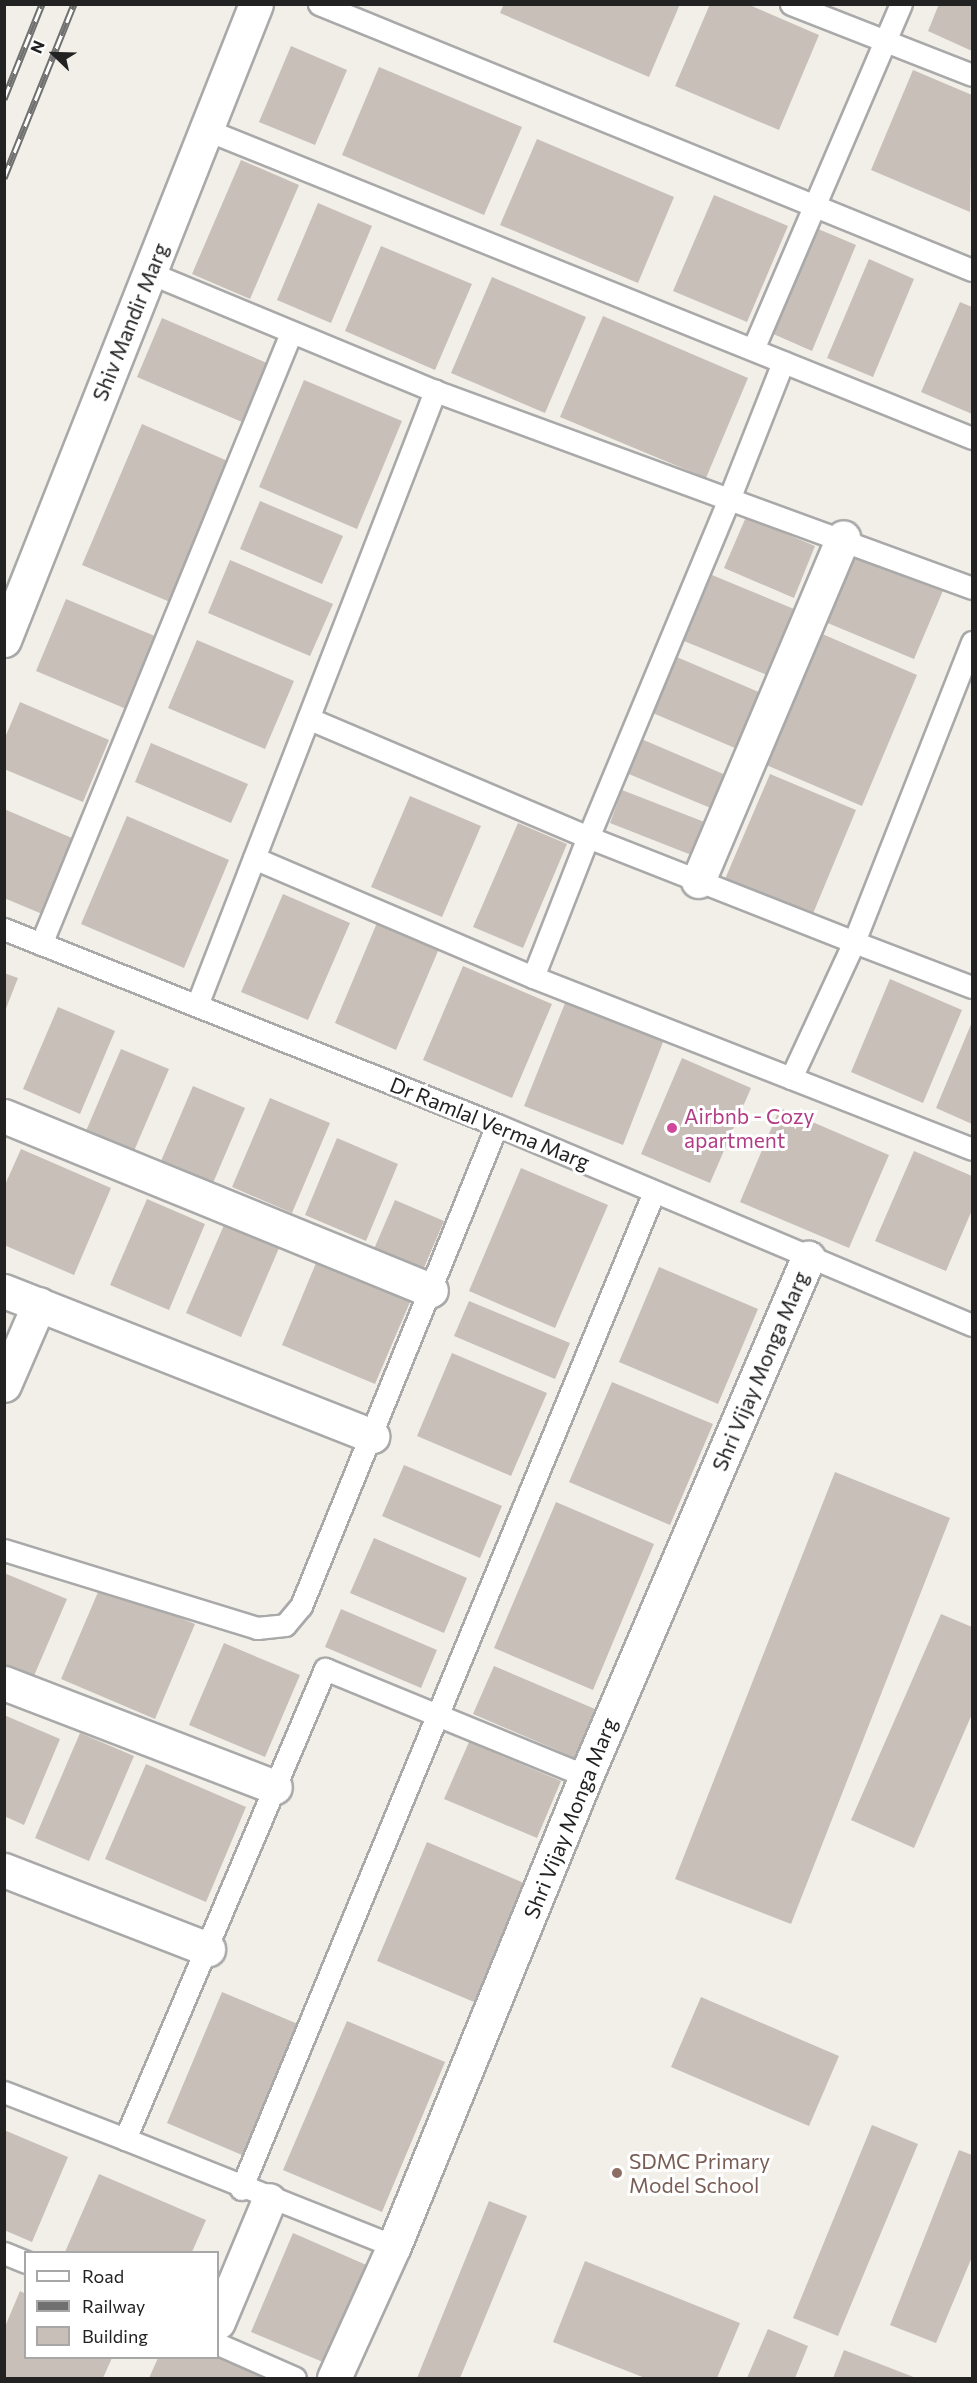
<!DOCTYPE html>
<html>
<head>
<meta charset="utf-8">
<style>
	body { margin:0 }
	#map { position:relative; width:977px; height:2383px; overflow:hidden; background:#f2efe9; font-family:Commissioner,sans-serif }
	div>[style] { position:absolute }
	.building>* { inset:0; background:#c7bfb8 }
	.roads { filter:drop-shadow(2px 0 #a9a9a9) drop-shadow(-2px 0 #a9a9a9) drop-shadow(0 2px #a9a9a9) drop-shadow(0 -2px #a9a9a9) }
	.service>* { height:21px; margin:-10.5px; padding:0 10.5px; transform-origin:10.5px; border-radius:10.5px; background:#fff }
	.minor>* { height:33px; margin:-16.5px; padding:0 16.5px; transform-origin:16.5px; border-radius:16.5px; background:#fff }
	.tertiary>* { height:33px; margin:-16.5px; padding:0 16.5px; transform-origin:16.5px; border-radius:16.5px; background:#fff }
	.rail>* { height:7px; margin-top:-3.5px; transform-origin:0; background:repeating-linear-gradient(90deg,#fff 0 14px,#707070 0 28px); box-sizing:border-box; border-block:2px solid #707070 }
	.dots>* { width:16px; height:16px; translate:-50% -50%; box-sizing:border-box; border:3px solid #fff; border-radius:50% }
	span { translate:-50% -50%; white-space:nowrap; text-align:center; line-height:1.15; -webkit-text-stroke:6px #fff; paint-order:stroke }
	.street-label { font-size:21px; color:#222 }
	.hotel-label { font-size:21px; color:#b23c85 }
	.left { translate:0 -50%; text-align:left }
	.education-label { font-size:21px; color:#785e54 }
	.frame { position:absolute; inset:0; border:6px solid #222; pointer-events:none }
	.legend { position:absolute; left:24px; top:2251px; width:195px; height:108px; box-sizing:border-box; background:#fff; border:2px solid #a7a7a7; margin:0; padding:8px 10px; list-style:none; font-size:18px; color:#222 }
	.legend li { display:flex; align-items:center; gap:12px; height:30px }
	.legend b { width:30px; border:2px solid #a7a7a7 }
	.north { position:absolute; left:24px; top:24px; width:60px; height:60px; -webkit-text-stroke:4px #fff; paint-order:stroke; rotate:293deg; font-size:16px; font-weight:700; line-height:24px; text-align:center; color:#222 }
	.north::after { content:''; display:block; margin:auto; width:21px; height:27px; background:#222; clip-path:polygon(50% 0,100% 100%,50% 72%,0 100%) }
</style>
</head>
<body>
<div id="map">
	<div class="building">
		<i style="clip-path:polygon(504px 4px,680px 4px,649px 77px,500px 13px)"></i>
		<i style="clip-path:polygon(710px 4px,747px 4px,819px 35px,779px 130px,675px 86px)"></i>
		<i style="clip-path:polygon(939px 4px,972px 4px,972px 51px,928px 31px)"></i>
		<i style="clip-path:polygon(291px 46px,347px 70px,315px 145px,259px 122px)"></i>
		<i style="clip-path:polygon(379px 67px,522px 127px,484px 215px,342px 155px)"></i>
		<i style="clip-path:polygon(913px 70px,972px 95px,970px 212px,871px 170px)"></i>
		<i style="clip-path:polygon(537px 139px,674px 197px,638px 283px,500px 225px)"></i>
		<i style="clip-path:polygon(241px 160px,299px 185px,250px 299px,192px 274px)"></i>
		<i style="clip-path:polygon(714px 195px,788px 226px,747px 322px,673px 291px)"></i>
		<i style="clip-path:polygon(318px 203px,372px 226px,331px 323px,277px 300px)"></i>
		<i style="clip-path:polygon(816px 228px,856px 245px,812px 351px,771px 333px)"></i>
		<i style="clip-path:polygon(381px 246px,472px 284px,435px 370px,345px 331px)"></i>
		<i style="clip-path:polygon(869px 259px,914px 279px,873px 377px,827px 358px)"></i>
		<i style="clip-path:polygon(492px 277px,586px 317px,545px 413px,451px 373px)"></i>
		<i style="clip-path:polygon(960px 302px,972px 307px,972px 414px,921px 392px)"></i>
		<i style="clip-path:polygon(603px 316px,748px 378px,706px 478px,560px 417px)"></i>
		<i style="clip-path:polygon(162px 318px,267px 363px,242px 422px,137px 377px)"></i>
		<i style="clip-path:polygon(304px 380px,402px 421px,357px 529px,259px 487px)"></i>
		<i style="clip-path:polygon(142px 424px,230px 462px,170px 602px,82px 565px)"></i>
		<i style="clip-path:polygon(260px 501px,343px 536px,322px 584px,240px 549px)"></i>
		<i style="clip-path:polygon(746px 517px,815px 546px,794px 598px,724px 568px)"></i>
		<i style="clip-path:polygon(848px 545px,945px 586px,914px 659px,818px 619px)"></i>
		<i style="clip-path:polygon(230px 560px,333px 604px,310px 656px,208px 613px)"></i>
		<i style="clip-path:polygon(712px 575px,794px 609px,767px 675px,684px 641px)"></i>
		<i style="clip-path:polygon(66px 599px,162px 639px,131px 711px,36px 671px)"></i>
		<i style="clip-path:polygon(820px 633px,917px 675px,862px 806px,764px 764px)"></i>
		<i style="clip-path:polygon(197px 640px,294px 681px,265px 749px,168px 708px)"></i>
		<i style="clip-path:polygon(672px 655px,766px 695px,742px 751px,648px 711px)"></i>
		<i style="clip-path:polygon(20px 702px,109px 740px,83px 802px,4px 769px,4px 740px)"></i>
		<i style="clip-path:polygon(639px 738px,728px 776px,713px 809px,624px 772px)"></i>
		<i style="clip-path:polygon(151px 743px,248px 784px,231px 823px,135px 782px)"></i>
		<i style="clip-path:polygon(770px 774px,856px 810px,812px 916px,725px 879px)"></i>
		<i style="clip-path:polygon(622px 790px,707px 823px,694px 856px,610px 823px)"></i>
		<i style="clip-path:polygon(410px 796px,481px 826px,442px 917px,371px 887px)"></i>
		<i style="clip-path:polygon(4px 809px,79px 841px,47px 916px,4px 898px)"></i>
		<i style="clip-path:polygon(127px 816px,229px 860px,184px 968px,81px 924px)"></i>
		<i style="clip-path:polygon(518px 823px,567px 844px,523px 948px,473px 927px)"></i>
		<i style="clip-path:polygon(283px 894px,350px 923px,308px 1020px,241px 992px)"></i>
		<i style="clip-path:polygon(379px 918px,441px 944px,396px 1050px,335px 1023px)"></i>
		<i style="clip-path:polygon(463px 966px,552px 1004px,512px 1098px,423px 1060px)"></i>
		<i style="clip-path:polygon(4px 973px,18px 978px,5px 1011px,4px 1011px)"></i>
		<i style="clip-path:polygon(890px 979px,962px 1010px,923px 1103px,851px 1072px)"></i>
		<i style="clip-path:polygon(567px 998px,665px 1037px,623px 1145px,524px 1106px)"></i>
		<i style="clip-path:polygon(58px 1007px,115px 1031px,80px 1114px,23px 1089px)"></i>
		<i style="clip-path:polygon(972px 1022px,972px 1124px,936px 1108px)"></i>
		<i style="clip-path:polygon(121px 1049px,169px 1069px,134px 1151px,86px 1131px)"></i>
		<i style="clip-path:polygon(682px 1058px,751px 1088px,710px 1183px,641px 1154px)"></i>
		<i style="clip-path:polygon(193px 1086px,245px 1108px,213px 1183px,161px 1161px)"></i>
		<i style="clip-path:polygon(270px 1098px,330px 1123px,292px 1213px,232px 1187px)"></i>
		<i style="clip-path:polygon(780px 1108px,889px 1155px,849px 1248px,740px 1202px)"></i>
		<i style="clip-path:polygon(337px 1138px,398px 1164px,366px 1241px,305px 1215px)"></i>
		<i style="clip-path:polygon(21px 1149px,111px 1188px,74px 1275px,4px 1245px,4px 1187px)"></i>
		<i style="clip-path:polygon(914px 1151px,972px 1176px,972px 1210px,946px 1271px,875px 1241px)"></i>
		<i style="clip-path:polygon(521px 1168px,608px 1205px,555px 1328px,469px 1291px)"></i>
		<i style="clip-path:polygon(147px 1199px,205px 1224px,169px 1310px,110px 1285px)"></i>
		<i style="clip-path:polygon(395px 1200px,444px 1221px,423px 1270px,374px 1249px)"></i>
		<i style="clip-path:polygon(224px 1225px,279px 1248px,241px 1337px,186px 1313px)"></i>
		<i style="clip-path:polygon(316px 1263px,410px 1302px,375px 1384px,282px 1345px)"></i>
		<i style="clip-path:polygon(659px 1267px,758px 1309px,718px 1404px,619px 1362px)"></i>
		<i style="clip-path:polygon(469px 1301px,570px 1343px,555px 1379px,454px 1336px)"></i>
		<i style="clip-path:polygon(452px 1353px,547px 1393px,511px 1476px,417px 1436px)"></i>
		<i style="clip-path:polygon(612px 1382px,713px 1424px,670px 1525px,569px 1482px)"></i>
		<i style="clip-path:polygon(404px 1465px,502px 1506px,480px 1558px,382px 1516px)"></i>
		<i style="clip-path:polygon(835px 1472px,950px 1518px,791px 1924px,675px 1879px)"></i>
		<i style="clip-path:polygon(556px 1502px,654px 1544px,593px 1690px,494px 1648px)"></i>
		<i style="clip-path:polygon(374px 1538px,467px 1578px,444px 1633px,350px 1593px)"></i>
		<i style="clip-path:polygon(4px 1573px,67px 1599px,33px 1678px,4px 1665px)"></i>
		<i style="clip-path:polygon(101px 1585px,195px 1624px,155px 1719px,61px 1679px)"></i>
		<i style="clip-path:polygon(341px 1609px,437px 1650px,421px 1688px,325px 1647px)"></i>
		<i style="clip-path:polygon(941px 1614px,972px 1627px,972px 1714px,914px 1848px,851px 1820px)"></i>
		<i style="clip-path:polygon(224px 1643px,300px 1675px,265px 1757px,189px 1725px)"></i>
		<i style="clip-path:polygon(494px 1666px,595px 1709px,575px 1758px,473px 1714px)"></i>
		<i style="clip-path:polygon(4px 1715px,60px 1739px,24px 1825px,4px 1816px)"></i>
		<i style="clip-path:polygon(80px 1733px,134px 1756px,89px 1861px,35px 1838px)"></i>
		<i style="clip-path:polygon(469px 1742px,561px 1781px,537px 1838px,444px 1799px)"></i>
		<i style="clip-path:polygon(146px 1764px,246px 1807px,206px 1902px,105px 1859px)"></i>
		<i style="clip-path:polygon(427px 1842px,524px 1883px,474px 2002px,377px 1961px)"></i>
		<i style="clip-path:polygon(222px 1992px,305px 2027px,249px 2158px,167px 2123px)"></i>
		<i style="clip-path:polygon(701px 1997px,839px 2056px,809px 2126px,671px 2067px)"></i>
		<i style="clip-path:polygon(347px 2021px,445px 2062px,382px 2212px,283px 2170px)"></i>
		<i style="clip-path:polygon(872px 2125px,918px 2144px,838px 2336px,793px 2318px)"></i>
		<i style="clip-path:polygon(4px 2130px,68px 2157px,32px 2242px,4px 2230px)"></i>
		<i style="clip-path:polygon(959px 2150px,972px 2155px,972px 2257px,936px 2343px,890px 2325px)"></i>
		<i style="clip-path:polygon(99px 2174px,206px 2220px,192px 2252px,65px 2252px)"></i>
		<i style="clip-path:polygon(489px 2201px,527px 2216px,460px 2378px,417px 2378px)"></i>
		<i style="clip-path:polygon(293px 2233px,371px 2267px,330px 2365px,251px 2332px)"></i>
		<i style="clip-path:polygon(585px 2261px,740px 2323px,717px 2378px,645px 2378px,553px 2342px)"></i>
		<i style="clip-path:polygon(20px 2291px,26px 2294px,26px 2358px,112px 2358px,103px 2378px,4px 2378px,4px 2329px)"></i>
		<i style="clip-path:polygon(768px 2329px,808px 2346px,795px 2378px,747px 2378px)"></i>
		<i style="clip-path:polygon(218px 2349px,288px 2378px,149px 2378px,158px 2358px,218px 2358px)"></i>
		<i style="clip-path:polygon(844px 2350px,916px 2378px,833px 2378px)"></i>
	</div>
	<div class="roads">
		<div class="service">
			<i style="left:319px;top:4px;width:705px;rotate:22.16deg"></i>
			<i style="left:791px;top:4px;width:194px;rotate:21.4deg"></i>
			<i style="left:207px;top:130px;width:825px;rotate:21.93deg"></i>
			<i style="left:150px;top:273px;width:308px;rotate:22.5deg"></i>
			<i style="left:435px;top:391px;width:313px;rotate:20.2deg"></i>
			<i style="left:729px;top:499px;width:366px;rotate:112.6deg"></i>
			<i style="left:588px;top:837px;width:286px;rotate:21.5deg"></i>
			<i style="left:854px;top:942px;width:150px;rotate:114.9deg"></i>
			<i style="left:791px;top:1078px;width:277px;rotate:-158.6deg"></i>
			<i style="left:753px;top:349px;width:375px;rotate:-66.8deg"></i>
			<i style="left:783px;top:362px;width:147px;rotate:111.5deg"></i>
			<i style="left:729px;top:499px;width:259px;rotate:20.1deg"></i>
			<i style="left:972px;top:642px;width:322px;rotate:111.5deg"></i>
			<i style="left:854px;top:942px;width:126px;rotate:20.9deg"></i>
			<i style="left:254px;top:858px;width:303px;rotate:23.1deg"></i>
			<i style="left:533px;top:977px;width:150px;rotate:-68.6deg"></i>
			<i style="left:588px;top:837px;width:304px;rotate:-157deg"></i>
			<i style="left:4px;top:929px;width:531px;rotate:21.68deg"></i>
			<i style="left:497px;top:1125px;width:515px;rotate:22.83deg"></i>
			<i style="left:41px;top:944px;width:660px;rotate:-67.75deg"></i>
			<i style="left:197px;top:1005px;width:659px;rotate:-68.81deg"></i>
			<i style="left:791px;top:1078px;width:194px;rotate:21.4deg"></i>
			<i style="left:4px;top:1550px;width:265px;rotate:17.1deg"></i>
			<i style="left:257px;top:1628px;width:28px;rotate:-6deg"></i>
			<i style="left:285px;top:1625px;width:25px;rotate:-50deg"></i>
			<i style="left:301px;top:1606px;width:519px;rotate:-67.83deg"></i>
			<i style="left:4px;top:2092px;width:130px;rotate:21.2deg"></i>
			<i style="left:125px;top:2139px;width:511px;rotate:-66.95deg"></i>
			<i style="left:325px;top:1669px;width:282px;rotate:22.3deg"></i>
			<i style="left:125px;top:2139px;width:289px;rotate:21.7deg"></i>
			<i style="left:241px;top:2189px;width:1079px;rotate:-67.5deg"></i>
			<i style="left:4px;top:2253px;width:24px;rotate:22deg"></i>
			<i style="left:218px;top:2344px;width:84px;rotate:23.8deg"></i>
		</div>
		<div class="minor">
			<i style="left:698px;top:881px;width:373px;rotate:-67.1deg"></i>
			<i style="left:4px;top:1116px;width:461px;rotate:22.2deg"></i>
			<i style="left:4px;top:1291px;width:396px;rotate:21.5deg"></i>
			<i style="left:4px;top:1385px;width:88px;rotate:-66.6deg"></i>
			<i style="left:4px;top:1683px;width:290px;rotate:21deg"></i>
			<i style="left:4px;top:1870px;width:219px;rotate:21.2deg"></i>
			<i style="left:218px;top:2322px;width:132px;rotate:-67.3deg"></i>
			<i style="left:334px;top:2378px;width:145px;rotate:-65.6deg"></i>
			<i style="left:394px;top:2246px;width:508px;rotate:-67.78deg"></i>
			<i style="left:586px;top:1776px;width:564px;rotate:-66.8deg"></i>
		</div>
		<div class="tertiary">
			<i style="left:4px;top:640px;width:684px;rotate:-68.39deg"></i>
		</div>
	</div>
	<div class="rail">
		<i style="left:4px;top:99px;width:102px;rotate:-68.2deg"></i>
		<i style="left:4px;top:178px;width:188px;rotate:-68.1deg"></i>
	</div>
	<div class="dots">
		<i style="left:672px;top:1128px;background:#d1479c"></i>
		<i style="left:617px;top:2173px;background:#8d6e63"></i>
	</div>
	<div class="street-label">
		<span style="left:130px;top:322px;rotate:-68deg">Shiv Mandir Marg</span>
		<span style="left:490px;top:1123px;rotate:22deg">Dr Ramlal Verma Marg</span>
		<span style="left:760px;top:1371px;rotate:-67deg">Shri Vijay Monga Marg</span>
		<span style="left:570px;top:1818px;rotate:-68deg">Shri Vijay Monga Marg</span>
	</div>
	<div class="hotel-label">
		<span class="left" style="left:684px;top:1128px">Airbnb - Cozy<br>apartment</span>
	</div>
	<div class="education-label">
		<span class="left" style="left:629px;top:2173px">SDMC Primary<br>Model School</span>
	</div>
	<div class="frame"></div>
	<ul class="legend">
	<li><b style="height:8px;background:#fff"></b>Road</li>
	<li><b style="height:8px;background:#707070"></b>Railway</li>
	<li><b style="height:16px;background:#c7bfb8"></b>Building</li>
	</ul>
	<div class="north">N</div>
</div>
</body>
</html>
